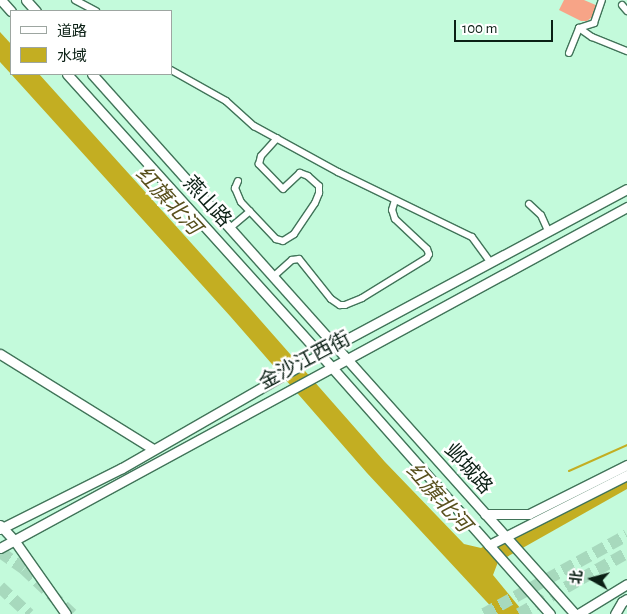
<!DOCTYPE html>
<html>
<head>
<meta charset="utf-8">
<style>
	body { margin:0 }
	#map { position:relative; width:627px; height:614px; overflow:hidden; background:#c3fadb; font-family:"Alegreya Sans","Noto Sans SC",sans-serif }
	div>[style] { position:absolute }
	.green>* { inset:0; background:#f7a487 }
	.water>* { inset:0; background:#c3ae22 }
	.stream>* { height:2px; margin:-1px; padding:0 1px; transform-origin:1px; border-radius:1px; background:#c3ae22 }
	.highway-tunnel>* { height:12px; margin-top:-6px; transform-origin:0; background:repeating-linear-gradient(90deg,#a7d9bd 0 12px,transparent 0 18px) }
	.roads { filter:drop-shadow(1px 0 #417459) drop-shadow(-1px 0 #417459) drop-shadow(0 1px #417459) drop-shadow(0 -1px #417459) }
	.street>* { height:6px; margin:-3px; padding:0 3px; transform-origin:3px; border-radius:3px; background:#fff }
	.secondary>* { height:9px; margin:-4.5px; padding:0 4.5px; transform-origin:4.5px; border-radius:4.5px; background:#fff }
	span { translate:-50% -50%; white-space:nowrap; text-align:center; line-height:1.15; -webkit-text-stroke:5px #fff; paint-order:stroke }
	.street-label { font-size:20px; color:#0b2015 }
	.water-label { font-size:21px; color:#58501d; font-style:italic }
	.legend { position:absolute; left:10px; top:10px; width:162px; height:65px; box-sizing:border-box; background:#fff; border:1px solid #9da6a1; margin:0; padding:6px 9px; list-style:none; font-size:15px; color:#0b2015 }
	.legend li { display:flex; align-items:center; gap:10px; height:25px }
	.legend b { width:25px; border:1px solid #9da6a1 }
	.north { position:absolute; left:567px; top:554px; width:50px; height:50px; -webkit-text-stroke:4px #fff; paint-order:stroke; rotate:277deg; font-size:14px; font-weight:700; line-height:20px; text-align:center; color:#0b2015 }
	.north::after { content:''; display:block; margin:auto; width:18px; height:22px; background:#0b2015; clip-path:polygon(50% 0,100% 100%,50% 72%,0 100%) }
	.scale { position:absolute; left:454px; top:20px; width:99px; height:22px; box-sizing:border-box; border:2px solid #0b2015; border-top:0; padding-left:6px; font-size:15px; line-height:18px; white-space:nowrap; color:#0b2015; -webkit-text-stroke:4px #fff; paint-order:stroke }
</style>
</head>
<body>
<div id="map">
	<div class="green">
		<i style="clip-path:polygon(564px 0,584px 0,598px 6px,595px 15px,587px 21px,581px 21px,559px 10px)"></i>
	</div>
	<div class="water">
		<i style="clip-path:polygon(0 32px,11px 44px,11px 74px,0 62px)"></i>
		<i style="clip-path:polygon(11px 74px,39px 74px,247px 305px,385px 462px,464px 544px,481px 548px,627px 466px,627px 489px,498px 562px,493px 575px,525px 614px,498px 614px,367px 473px,230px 316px)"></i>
	</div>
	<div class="stream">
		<i style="left:569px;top:471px;width:64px;rotate:-24.1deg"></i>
	</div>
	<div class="highway-tunnel">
		<i style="left:0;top:552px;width:29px;rotate:35deg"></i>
		<i style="left:24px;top:569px;width:66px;rotate:43.2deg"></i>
		<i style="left:0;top:587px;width:40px;rotate:43deg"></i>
		<i style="left:484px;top:614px;width:163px;rotate:-28.9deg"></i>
		<i style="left:519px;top:614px;width:124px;rotate:-29.5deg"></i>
	</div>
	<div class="roads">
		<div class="street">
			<i style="left:75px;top:0;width:24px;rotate:28deg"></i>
			<i style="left:622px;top:5px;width:8px;rotate:50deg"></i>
			<i style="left:579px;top:28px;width:16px;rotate:35deg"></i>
			<i style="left:592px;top:37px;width:38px;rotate:22deg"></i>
			<i style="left:579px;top:28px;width:16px;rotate:-18deg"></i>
			<i style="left:594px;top:23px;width:24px;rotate:-71deg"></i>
			<i style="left:569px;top:53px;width:27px;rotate:-68deg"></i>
			<i style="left:171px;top:70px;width:63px;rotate:29.4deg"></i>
			<i style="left:226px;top:101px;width:38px;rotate:42deg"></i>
			<i style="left:254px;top:126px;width:96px;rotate:28.7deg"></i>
			<i style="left:338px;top:172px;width:149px;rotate:25.9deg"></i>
			<i style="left:472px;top:237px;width:31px;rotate:54deg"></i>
			<i style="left:238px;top:181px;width:8px;rotate:113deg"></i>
			<i style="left:235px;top:188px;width:15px;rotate:67deg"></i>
			<i style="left:241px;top:202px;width:51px;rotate:46.6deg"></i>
			<i style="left:276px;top:239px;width:7px;rotate:16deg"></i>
			<i style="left:283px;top:241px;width:13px;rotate:-32deg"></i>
			<i style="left:294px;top:234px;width:37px;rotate:-56deg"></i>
			<i style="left:315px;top:203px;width:11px;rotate:-68deg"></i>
			<i style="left:319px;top:193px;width:7px;rotate:-90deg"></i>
			<i style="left:319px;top:186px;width:15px;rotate:-138deg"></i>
			<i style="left:308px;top:176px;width:9px;rotate:-159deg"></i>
			<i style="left:300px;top:173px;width:23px;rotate:137deg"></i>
			<i style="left:283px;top:189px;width:35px;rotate:-134deg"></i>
			<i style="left:259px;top:164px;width:8px;rotate:-76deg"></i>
			<i style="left:261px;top:156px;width:24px;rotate:-48deg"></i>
			<i style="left:529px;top:204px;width:16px;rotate:43deg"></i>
			<i style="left:541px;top:215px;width:17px;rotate:66deg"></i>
			<i style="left:230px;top:228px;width:26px;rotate:-40deg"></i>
			<i style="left:274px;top:276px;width:24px;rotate:-42deg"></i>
			<i style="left:292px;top:260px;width:7px;rotate:-8deg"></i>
			<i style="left:299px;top:259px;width:51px;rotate:51.3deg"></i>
			<i style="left:331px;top:299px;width:11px;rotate:34deg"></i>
			<i style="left:340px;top:305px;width:5px"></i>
			<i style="left:345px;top:305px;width:18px;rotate:-22deg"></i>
			<i style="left:362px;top:298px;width:76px;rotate:-31.6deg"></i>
			<i style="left:427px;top:258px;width:4px;rotate:-63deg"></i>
			<i style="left:429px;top:254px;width:5px;rotate:-112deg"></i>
			<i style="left:427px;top:249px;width:44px;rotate:-136.8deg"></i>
			<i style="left:395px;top:219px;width:9px;rotate:-108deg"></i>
			<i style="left:392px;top:210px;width:10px;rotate:-73deg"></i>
		</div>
		<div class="secondary">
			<i style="left:1px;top:0;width:15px;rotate:48deg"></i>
			<i style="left:26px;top:0;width:15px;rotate:48deg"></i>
			<i style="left:67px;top:74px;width:377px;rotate:47.9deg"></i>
			<i style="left:320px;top:354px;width:347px;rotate:48.5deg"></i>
			<i style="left:92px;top:74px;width:724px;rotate:48.19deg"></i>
			<i style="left:0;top:354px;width:180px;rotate:31.8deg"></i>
			<i style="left:485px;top:514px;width:44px"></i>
			<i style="left:529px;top:514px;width:110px;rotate:-26.6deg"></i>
			<i style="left:0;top:525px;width:21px;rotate:47deg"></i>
			<i style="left:14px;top:540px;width:90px;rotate:54.9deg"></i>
			<i style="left:0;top:529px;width:136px;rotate:-26.6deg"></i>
			<i style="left:122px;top:468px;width:247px;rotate:-29.9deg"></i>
			<i style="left:336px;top:345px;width:330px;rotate:-28.2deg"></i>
			<i style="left:489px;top:545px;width:155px;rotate:-26.9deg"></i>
			<i style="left:0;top:548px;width:714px;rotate:-28.54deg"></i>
			<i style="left:578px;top:614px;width:57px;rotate:-31.5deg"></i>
			<i style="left:615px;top:614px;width:14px;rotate:-60deg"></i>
			<i style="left:622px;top:602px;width:6px;rotate:-31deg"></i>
		</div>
	</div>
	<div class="street-label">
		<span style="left:207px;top:202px;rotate:48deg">燕山路</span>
		<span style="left:305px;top:361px;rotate:-28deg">金沙江西街</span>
		<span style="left:468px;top:469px;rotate:48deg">邺城路</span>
	</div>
	<div class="water-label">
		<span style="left:168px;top:201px;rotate:47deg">红旗北河</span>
		<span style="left:438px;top:498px;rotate:48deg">红旗北河</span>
	</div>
	<ul class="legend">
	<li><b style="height:6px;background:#fff"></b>道路</li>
	<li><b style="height:14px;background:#c3ae22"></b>水域</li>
	</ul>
	<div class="north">北</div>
	<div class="scale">100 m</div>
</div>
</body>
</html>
